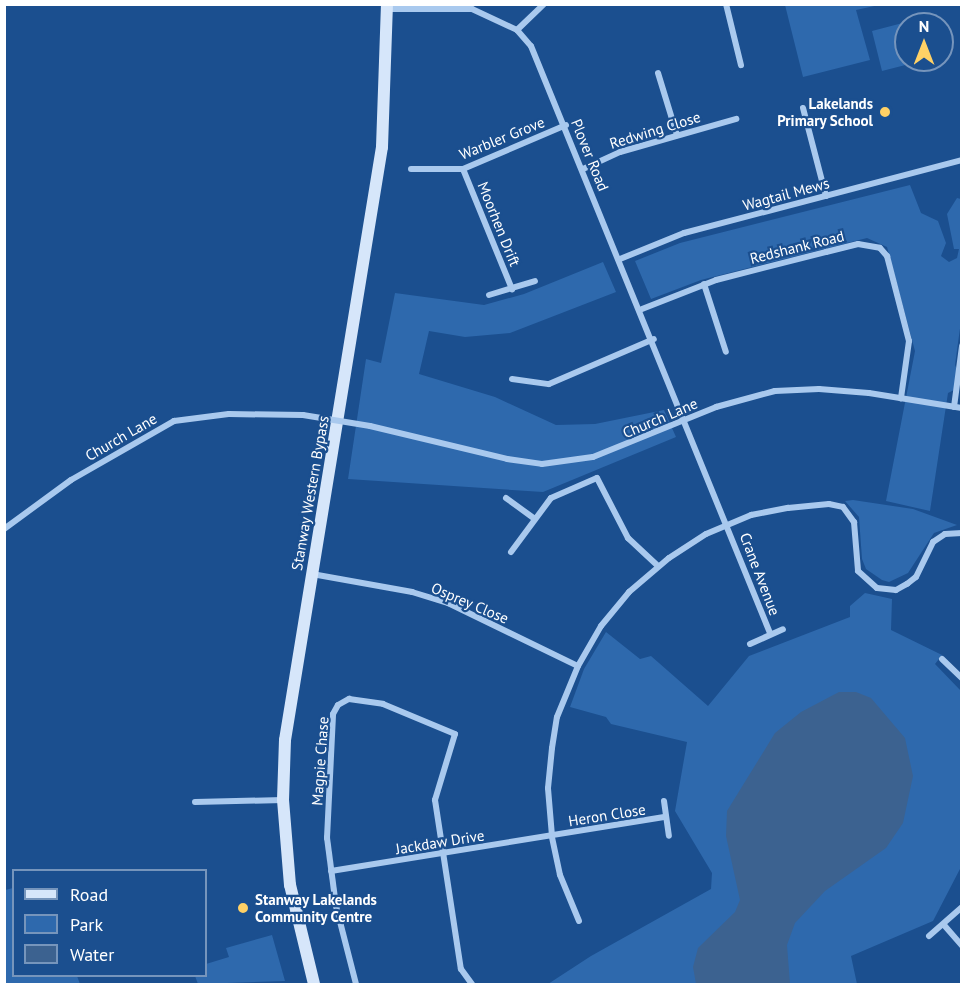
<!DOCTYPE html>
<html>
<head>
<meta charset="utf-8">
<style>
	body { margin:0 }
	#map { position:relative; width:966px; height:989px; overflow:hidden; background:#1b4f8f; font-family:"PT Sans",sans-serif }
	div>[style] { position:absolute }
	.green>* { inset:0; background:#2e69ad }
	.water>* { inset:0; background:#3c6290 }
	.street>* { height:6px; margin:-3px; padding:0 3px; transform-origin:3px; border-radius:3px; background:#a9c9ee }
	.secondary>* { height:12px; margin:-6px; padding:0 6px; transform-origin:6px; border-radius:6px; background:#d6e6fa }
	.street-bridge>* { height:6px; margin:-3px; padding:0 3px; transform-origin:3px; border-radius:3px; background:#a9c9ee }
	.dots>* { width:16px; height:16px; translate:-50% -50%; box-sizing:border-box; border:3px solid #1b4f8f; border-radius:50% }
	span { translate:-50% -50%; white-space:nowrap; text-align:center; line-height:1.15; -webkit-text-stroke:4.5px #1b4f8f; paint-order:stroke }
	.poi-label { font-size:15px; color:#fff; font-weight:700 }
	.right { translate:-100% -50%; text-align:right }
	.left { translate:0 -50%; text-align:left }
	.street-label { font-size:15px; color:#fff }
	.frame { position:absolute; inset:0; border:6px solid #fff; pointer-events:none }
	.legend { position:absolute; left:12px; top:869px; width:195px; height:108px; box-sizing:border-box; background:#1b4f8f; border:2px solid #7695bc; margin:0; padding:8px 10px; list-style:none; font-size:18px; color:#fff }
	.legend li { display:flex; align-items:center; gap:12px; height:30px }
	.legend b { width:30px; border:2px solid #7695bc }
	.north { position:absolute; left:894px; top:12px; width:60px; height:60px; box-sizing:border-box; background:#1b4f8f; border:2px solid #7695bc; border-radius:50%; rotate:0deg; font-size:16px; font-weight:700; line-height:24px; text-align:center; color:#fff }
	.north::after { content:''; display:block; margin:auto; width:21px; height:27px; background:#ffd166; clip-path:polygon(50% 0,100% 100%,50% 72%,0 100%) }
</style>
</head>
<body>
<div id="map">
	<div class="green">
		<i style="clip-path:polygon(785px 5px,879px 5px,856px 10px,870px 60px,803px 77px)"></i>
		<i style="clip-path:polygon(937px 14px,939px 24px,906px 24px,906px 60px,925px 60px,882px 71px,872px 31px)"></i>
		<i style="clip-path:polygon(910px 185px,921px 213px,938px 221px,946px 243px,941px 256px,949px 262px,957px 258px,959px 249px,954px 249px,947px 214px,957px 198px,961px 199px,961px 321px,955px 365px,958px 372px,956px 389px,948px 393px,930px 511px,886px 501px,915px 351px,887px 247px,867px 238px,701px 280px,651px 299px,635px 261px,680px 243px)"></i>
		<i style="clip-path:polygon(603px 262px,616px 292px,510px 333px,465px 337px,429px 331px,419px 374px,495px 397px,556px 425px,595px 424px,664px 410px,676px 437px,543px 492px,348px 479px,366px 359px,381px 363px,395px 293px,484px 305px,524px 294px)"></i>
		<i style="clip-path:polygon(853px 500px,913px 509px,957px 525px,934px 533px,908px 573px,889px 582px,882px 580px,866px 569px,862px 559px,859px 517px,845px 501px)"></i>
		<i style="clip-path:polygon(865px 593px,892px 599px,891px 630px,942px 655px,935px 664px,961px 691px,961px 867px,933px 921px,851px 956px,857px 984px,548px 984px,591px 956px,711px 889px,712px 873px,675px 811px,687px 742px,611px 724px,606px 717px,570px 707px,584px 669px,606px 632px,640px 659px,651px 656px,708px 706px,749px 656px,850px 617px,850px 606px)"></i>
		<i style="clip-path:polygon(13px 888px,14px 976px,77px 976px,80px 984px,5px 984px,5px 890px)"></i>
		<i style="clip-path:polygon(272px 935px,285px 981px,198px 984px,195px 976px,206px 976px,206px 964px,229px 957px,226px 948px)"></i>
	</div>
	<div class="water">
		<i style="clip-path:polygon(839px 692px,856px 692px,871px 698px,905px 738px,913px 776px,903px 823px,886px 848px,825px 891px,795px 923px,787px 945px,790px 984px,696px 984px,693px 967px,698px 948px,735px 912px,740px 900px,726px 836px,727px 811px,775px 733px,801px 712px)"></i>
	</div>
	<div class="street">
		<i style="left:726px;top:4px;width:63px;rotate:76.2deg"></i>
		<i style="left:387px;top:9px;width:85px"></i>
		<i style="left:472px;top:9px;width:50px;rotate:25deg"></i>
		<i style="left:517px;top:30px;width:21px;rotate:49deg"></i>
		<i style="left:531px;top:46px;width:634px;rotate:67.85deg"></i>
		<i style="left:517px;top:30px;width:37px;rotate:-44deg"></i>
		<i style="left:658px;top:73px;width:65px;rotate:73deg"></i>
		<i style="left:803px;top:108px;width:91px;rotate:75.4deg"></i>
		<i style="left:411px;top:169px;width:52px"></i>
		<i style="left:463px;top:169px;width:112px;rotate:-23.1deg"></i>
		<i style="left:463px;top:169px;width:130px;rotate:67.8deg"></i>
		<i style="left:583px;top:169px;width:41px;rotate:-24.7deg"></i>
		<i style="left:620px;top:152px;width:121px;rotate:-15.9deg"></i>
		<i style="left:620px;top:259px;width:69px;rotate:-22.1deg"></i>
		<i style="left:684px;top:233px;width:287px;rotate:-14.7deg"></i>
		<i style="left:704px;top:284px;width:71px;rotate:72.1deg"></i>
		<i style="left:489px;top:295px;width:48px;rotate:-16.9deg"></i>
		<i style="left:642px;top:309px;width:79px;rotate:-21.4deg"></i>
		<i style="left:716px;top:280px;width:114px;rotate:-14.3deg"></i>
		<i style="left:826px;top:252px;width:33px;rotate:-14deg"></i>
		<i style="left:858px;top:244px;width:22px;rotate:10deg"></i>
		<i style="left:880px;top:248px;width:11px;rotate:49deg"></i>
		<i style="left:887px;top:256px;width:88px;rotate:75.5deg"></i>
		<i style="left:909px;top:341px;width:58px;rotate:98deg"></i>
		<i style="left:512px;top:379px;width:37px;rotate:8deg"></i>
		<i style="left:549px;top:384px;width:114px;rotate:-23.2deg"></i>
		<i style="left:954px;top:407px;width:62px;rotate:-82.5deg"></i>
		<i style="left:370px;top:426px;width:141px;rotate:13.5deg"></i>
		<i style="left:507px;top:459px;width:35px;rotate:8deg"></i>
		<i style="left:542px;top:464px;width:51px;rotate:-7.8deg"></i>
		<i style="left:593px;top:457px;width:133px;rotate:-22.1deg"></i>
		<i style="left:716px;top:407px;width:61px;rotate:-15.2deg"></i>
		<i style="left:775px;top:391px;width:44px;rotate:-2.6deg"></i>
		<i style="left:819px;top:389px;width:50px;rotate:4.6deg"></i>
		<i style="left:869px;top:393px;width:94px;rotate:9.2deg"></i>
		<i style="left:506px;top:498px;width:34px;rotate:36deg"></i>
		<i style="left:4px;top:529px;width:83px;rotate:-36.2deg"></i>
		<i style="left:71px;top:480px;width:119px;rotate:-29.8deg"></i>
		<i style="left:174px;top:421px;width:55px;rotate:-7.3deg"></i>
		<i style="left:229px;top:414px;width:74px;rotate:0.8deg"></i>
		<i style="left:511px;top:552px;width:67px;rotate:-53.5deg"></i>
		<i style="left:551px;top:498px;width:50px;rotate:-23.5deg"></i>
		<i style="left:597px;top:478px;width:68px;rotate:62.7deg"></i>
		<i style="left:628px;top:538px;width:41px;rotate:43deg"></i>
		<i style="left:312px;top:574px;width:102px;rotate:10.2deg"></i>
		<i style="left:412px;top:592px;width:38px;rotate:17deg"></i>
		<i style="left:448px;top:603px;width:144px;rotate:25.9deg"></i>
		<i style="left:750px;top:644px;width:36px;rotate:-24deg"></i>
		<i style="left:942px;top:659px;width:28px;rotate:44deg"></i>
		<i style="left:664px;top:801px;width:35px;rotate:82deg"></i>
		<i style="left:195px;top:802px;width:88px;rotate:-1.3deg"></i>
		<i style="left:331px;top:871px;width:339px;rotate:-9.2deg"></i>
		<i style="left:579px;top:921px;width:50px;rotate:-112.4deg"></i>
		<i style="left:560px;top:875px;width:40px;rotate:-102deg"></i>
		<i style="left:552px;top:836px;width:48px;rotate:-94.8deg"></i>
		<i style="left:548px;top:788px;width:40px;rotate:-84.3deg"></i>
		<i style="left:552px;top:748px;width:31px;rotate:-81deg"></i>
		<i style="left:557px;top:717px;width:55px;rotate:-67.6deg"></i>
		<i style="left:578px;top:666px;width:46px;rotate:-60.1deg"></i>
		<i style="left:601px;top:626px;width:44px;rotate:-50.5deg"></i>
		<i style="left:629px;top:592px;width:52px;rotate:-40.4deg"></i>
		<i style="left:669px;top:558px;width:44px;rotate:-33deg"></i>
		<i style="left:706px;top:534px;width:49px;rotate:-22.9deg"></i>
		<i style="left:751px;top:515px;width:38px;rotate:-11deg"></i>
		<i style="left:788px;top:508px;width:41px;rotate:-5.6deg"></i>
		<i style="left:829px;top:504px;width:14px;rotate:12deg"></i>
		<i style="left:843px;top:507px;width:19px;rotate:54deg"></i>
		<i style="left:854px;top:522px;width:49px;rotate:85.3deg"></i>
		<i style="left:858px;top:571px;width:25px;rotate:42deg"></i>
		<i style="left:877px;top:588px;width:19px;rotate:6deg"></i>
		<i style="left:896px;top:590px;width:13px;rotate:-29deg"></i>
		<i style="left:907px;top:584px;width:11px;rotate:-38deg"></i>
		<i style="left:916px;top:577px;width:39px;rotate:-64deg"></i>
		<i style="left:933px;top:542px;width:14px;rotate:-34deg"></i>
		<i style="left:945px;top:534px;width:17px;rotate:-3deg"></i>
		<i style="left:944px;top:925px;width:28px;rotate:49deg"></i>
		<i style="left:929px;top:936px;width:44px;rotate:-41.3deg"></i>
		<i style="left:356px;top:984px;width:81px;rotate:-104.4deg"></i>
		<i style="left:336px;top:906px;width:69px;rotate:-97.5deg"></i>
		<i style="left:327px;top:838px;width:124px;rotate:-87.2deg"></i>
		<i style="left:333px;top:714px;width:10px;rotate:-61deg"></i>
		<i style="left:338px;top:705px;width:13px;rotate:-29deg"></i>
		<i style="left:349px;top:699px;width:34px;rotate:8deg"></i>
		<i style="left:383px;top:704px;width:78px;rotate:22.6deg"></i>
		<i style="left:455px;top:734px;width:69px;rotate:106.9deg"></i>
		<i style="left:435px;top:800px;width:171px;rotate:81.3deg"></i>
		<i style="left:461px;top:969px;width:19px;rotate:54deg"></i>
	</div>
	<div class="secondary">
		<i style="left:314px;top:984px;width:102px;rotate:-103.6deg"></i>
		<i style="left:290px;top:885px;width:85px;rotate:-94.7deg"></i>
		<i style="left:283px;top:800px;width:60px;rotate:-88.1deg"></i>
		<i style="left:285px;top:740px;width:601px;rotate:-80.71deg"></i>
		<i style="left:382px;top:147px;width:143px;rotate:-88deg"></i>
	</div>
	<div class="street-bridge">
		<i style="left:303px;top:415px;width:68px;rotate:9.3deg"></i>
	</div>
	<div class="dots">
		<i style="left:885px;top:112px;background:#ffd166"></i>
		<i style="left:243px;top:908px;background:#ffd166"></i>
	</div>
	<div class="poi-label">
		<span class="right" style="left:873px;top:112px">Lakelands<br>Primary School</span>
		<span class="left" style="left:255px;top:908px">Stanway Lakelands<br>Community Centre</span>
	</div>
	<div class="street-label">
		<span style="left:655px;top:130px;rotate:-17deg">Redwing Close</span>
		<span style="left:502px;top:138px;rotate:-22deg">Warbler Grove</span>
		<span style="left:590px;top:155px;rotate:68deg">Plover Road</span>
		<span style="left:786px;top:194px;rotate:-15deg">Wagtail Mews</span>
		<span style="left:499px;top:224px;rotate:68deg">Moorhen Drift</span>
		<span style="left:797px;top:247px;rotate:-14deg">Redshank Road</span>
		<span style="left:660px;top:418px;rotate:-23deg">Church Lane</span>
		<span style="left:121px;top:437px;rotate:-30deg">Church Lane</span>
		<span style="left:310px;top:493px;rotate:-80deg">Stanway Western Bypass</span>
		<span style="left:760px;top:574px;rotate:69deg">Crane Avenue</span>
		<span style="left:470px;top:603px;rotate:23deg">Osprey Close</span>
		<span style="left:320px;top:761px;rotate:-86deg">Magpie Chase</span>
		<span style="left:607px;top:815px;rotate:-9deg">Heron Close</span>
		<span style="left:440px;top:842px;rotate:-9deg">Jackdaw Drive</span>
	</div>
	<div class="frame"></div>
	<ul class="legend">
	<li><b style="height:8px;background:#d6e6fa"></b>Road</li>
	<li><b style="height:16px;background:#2e69ad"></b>Park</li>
	<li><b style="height:16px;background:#3c6290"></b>Water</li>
	</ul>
	<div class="north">N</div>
</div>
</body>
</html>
